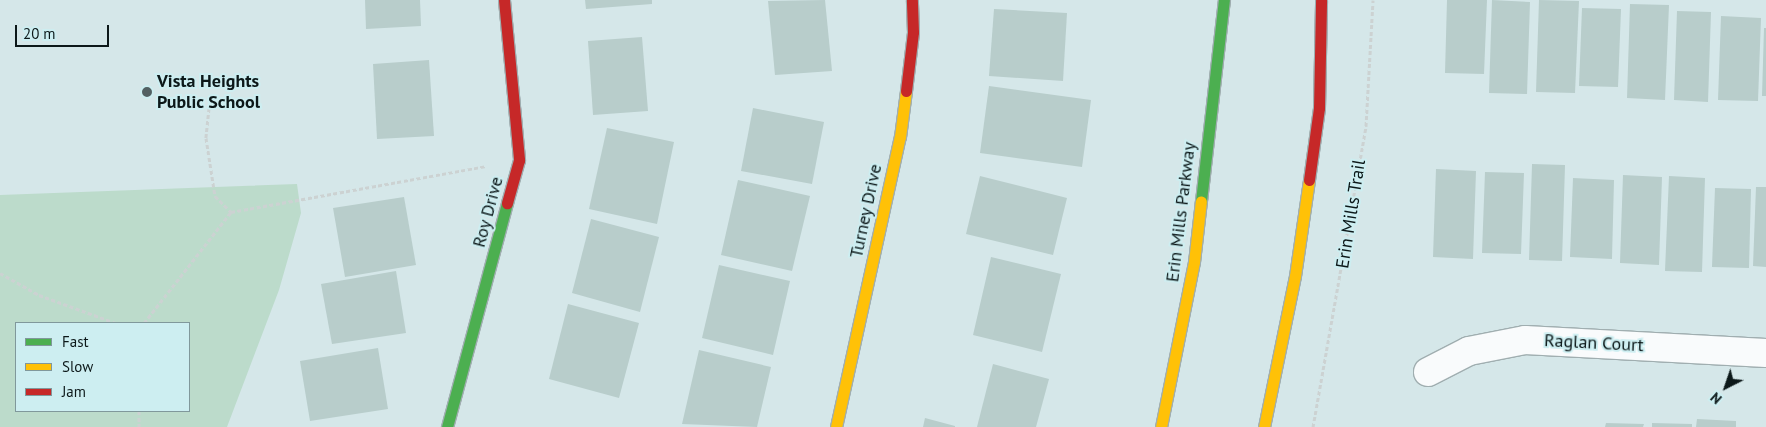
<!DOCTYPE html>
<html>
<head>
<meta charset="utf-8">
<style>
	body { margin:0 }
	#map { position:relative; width:1766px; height:427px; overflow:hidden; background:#d5e7e9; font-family:"PT Sans",sans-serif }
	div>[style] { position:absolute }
	.green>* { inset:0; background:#bcdbcb }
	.building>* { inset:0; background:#b8cdcb }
	.path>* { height:3px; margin-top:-1.5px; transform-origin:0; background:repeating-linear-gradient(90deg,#ccd2d2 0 4px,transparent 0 6.5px) }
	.roads { filter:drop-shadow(1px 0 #a0aeb0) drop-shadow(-1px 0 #a0aeb0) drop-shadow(0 1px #a0aeb0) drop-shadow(0 -1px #a0aeb0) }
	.street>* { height:28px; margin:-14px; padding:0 14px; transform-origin:14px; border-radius:14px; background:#f9fbfc }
	.fast>* { height:11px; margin:-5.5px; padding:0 5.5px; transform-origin:5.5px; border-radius:5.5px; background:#4caf50 }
	.slow>* { height:11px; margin:-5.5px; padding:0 5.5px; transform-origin:5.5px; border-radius:5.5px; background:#ffc107 }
	.jam>* { height:11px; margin:-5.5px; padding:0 5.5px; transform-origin:5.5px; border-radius:5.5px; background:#c62828 }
	.dots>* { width:14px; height:14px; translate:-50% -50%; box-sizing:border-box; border:2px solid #cdeef1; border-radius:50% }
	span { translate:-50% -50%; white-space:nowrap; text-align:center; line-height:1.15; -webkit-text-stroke:4px #cdeef1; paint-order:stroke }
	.poi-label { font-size:18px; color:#0c1819; font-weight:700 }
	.left { translate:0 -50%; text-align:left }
	.street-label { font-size:18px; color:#0c1819 }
	.legend { position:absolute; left:15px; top:322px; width:175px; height:90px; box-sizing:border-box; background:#cdeef1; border:1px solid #80989b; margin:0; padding:6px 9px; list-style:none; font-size:15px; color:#0c1819 }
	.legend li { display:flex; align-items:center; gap:10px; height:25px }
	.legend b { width:25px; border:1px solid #80989b }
	.north { position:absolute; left:1701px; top:362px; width:50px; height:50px; -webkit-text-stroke:4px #cdeef1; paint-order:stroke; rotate:221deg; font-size:14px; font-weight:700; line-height:20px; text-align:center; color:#0c1819 }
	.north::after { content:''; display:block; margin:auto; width:18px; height:22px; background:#0c1819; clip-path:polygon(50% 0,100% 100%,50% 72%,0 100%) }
	.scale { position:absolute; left:15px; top:25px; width:94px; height:22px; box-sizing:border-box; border:2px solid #0c1819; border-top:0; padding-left:6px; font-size:15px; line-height:18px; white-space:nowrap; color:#0c1819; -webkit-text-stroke:4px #cdeef1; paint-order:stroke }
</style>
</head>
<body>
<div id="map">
	<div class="green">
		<i style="clip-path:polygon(evenodd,297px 184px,301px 213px,279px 290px,227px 427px,0 427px,0 195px,297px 184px,189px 323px,189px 411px,16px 411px,16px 323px,189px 323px)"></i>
	</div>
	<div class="building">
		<i style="clip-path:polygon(365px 0,420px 0,421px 26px,366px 29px)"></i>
		<i style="clip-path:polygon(585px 0,652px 0,652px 4px,586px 9px)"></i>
		<i style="clip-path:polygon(825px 0,832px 71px,775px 75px,768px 1px)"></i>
		<i style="clip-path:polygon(1447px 0,1487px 0,1484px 74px,1445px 73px)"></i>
		<i style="clip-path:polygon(1492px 0,1530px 2px,1527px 94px,1489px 93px)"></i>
		<i style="clip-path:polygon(1539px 0,1579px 1px,1575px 93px,1536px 92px)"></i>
		<i style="clip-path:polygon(1630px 4px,1669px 5px,1665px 100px,1627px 98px)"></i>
		<i style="clip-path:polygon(1582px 8px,1621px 9px,1618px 87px,1579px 86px)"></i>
		<i style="clip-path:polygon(994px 9px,1067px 13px,1063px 81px,989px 76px)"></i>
		<i style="clip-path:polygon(1677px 11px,1711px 12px,1708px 102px,1674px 100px)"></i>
		<i style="clip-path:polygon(1721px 16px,1761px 18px,1758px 101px,1718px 100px)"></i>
		<i style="clip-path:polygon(1764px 28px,1766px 28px,1766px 96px,1762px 96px)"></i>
		<i style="clip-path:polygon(642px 37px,648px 111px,593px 115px,588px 41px)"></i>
		<i style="clip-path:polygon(429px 60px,434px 136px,377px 139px,373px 64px)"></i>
		<i style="clip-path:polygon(989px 86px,1091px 100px,1082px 167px,980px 153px)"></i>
		<i style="clip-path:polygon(753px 108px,824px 122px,812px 184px,741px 171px)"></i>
		<i style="clip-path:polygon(607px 128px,674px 142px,657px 224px,589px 209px)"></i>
		<i style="clip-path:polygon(1532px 164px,1565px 165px,1562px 261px,1529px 260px)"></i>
		<i style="clip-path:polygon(1436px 169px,1476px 171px,1473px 259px,1433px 257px)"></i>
		<i style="clip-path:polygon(1485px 172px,1524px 173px,1521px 254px,1482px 253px)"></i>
		<i style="clip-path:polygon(1623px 175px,1662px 177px,1659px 265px,1620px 263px)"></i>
		<i style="clip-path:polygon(980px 176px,1067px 198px,1053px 255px,966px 234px)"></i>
		<i style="clip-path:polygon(1669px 176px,1705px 178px,1702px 272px,1665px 271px)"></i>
		<i style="clip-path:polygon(1573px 178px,1614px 180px,1612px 259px,1570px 257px)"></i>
		<i style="clip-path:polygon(738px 180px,810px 196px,792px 271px,721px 255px)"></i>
		<i style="clip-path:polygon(1756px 187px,1766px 187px,1766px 267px,1753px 266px)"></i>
		<i style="clip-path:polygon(1715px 188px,1751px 189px,1749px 268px,1712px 267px)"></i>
		<i style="clip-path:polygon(404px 197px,416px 265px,345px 277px,333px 208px)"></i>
		<i style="clip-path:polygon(591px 219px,659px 237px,640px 312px,572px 293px)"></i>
		<i style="clip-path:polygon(991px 257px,1061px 274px,1042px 352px,973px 335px)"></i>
		<i style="clip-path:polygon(719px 265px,790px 281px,773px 355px,702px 338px)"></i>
		<i style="clip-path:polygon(396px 271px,406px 333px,332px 344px,321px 284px)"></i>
		<i style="clip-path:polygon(568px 304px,639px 323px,619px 398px,549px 379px)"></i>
		<i style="clip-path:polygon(378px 348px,388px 409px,310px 421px,300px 361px)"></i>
		<i style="clip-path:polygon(699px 350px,771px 367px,757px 427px,682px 424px)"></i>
		<i style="clip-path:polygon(993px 364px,1049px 379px,1036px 427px,977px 427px)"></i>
		<i style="clip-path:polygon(925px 418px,955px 426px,955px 427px,923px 427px)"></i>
		<i style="clip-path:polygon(1697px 419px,1736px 421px,1736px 427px,1696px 427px)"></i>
		<i style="clip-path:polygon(1606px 423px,1644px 424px,1643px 427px,1605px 427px)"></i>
		<i style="clip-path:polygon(1652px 423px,1692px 424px,1692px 427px,1652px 427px)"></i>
	</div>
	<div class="path">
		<i style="left:209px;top:108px;width:30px;rotate:96deg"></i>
		<i style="left:206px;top:138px;width:59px;rotate:81.2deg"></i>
		<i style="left:215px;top:196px;width:23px;rotate:45deg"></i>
		<i style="left:0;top:273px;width:45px;rotate:29.4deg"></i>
		<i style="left:39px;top:295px;width:82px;rotate:20deg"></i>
		<i style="left:144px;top:323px;width:141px;rotate:-51.9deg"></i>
		<i style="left:231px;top:212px;width:259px;rotate:-10.2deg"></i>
		<i style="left:139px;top:411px;width:16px;rotate:90deg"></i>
		<i style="left:1313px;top:427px;width:306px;rotate:-80deg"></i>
		<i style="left:1366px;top:126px;width:126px;rotate:-86.8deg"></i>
	</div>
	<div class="roads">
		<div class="street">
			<i style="left:1428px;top:372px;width:46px;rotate:-27.1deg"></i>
			<i style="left:1469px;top:351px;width:57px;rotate:-11.1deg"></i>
			<i style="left:1525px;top:340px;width:241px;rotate:3.1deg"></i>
		</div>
		<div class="fast">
			<i style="left:1201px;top:201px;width:202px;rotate:-83.5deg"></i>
			<i style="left:447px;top:427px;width:232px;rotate:-75deg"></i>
		</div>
		<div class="slow">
			<i style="left:836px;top:427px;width:297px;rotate:-77.6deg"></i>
			<i style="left:900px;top:137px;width:46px;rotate:-82.6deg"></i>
			<i style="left:1161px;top:427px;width:168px;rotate:-78.7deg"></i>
			<i style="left:1194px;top:262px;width:61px;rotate:-83.5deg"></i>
			<i style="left:1264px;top:427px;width:154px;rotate:-78.4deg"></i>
			<i style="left:1295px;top:276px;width:97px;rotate:-81.7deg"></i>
		</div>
		<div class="jam">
			<i style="left:504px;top:0;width:161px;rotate:84.6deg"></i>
			<i style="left:519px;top:160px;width:45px;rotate:105.6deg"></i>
			<i style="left:906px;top:91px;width:59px;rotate:-83.2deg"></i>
			<i style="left:913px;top:32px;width:32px;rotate:-92deg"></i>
			<i style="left:1309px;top:180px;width:73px;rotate:-82.1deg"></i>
			<i style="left:1319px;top:108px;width:108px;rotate:-88.9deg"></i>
		</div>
	</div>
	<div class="dots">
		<i style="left:147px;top:92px;background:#526062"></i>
	</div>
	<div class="poi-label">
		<span class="left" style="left:157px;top:92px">Vista Heights<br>Public School</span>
	</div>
	<div class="street-label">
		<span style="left:866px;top:211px;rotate:-78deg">Turney Drive</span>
		<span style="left:488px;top:212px;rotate:-75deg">Roy Drive</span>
		<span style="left:1181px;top:212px;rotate:-83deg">Erin Mills Parkway</span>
		<span style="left:1351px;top:214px;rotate:-81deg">Erin Mills Trail</span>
		<span style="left:1594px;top:343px;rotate:3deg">Raglan Court</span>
	</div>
	<ul class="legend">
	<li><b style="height:6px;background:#4caf50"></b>Fast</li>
	<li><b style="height:6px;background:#ffc107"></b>Slow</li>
	<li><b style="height:6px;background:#c62828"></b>Jam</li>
	</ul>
	<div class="north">N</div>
	<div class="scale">20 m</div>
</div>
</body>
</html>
